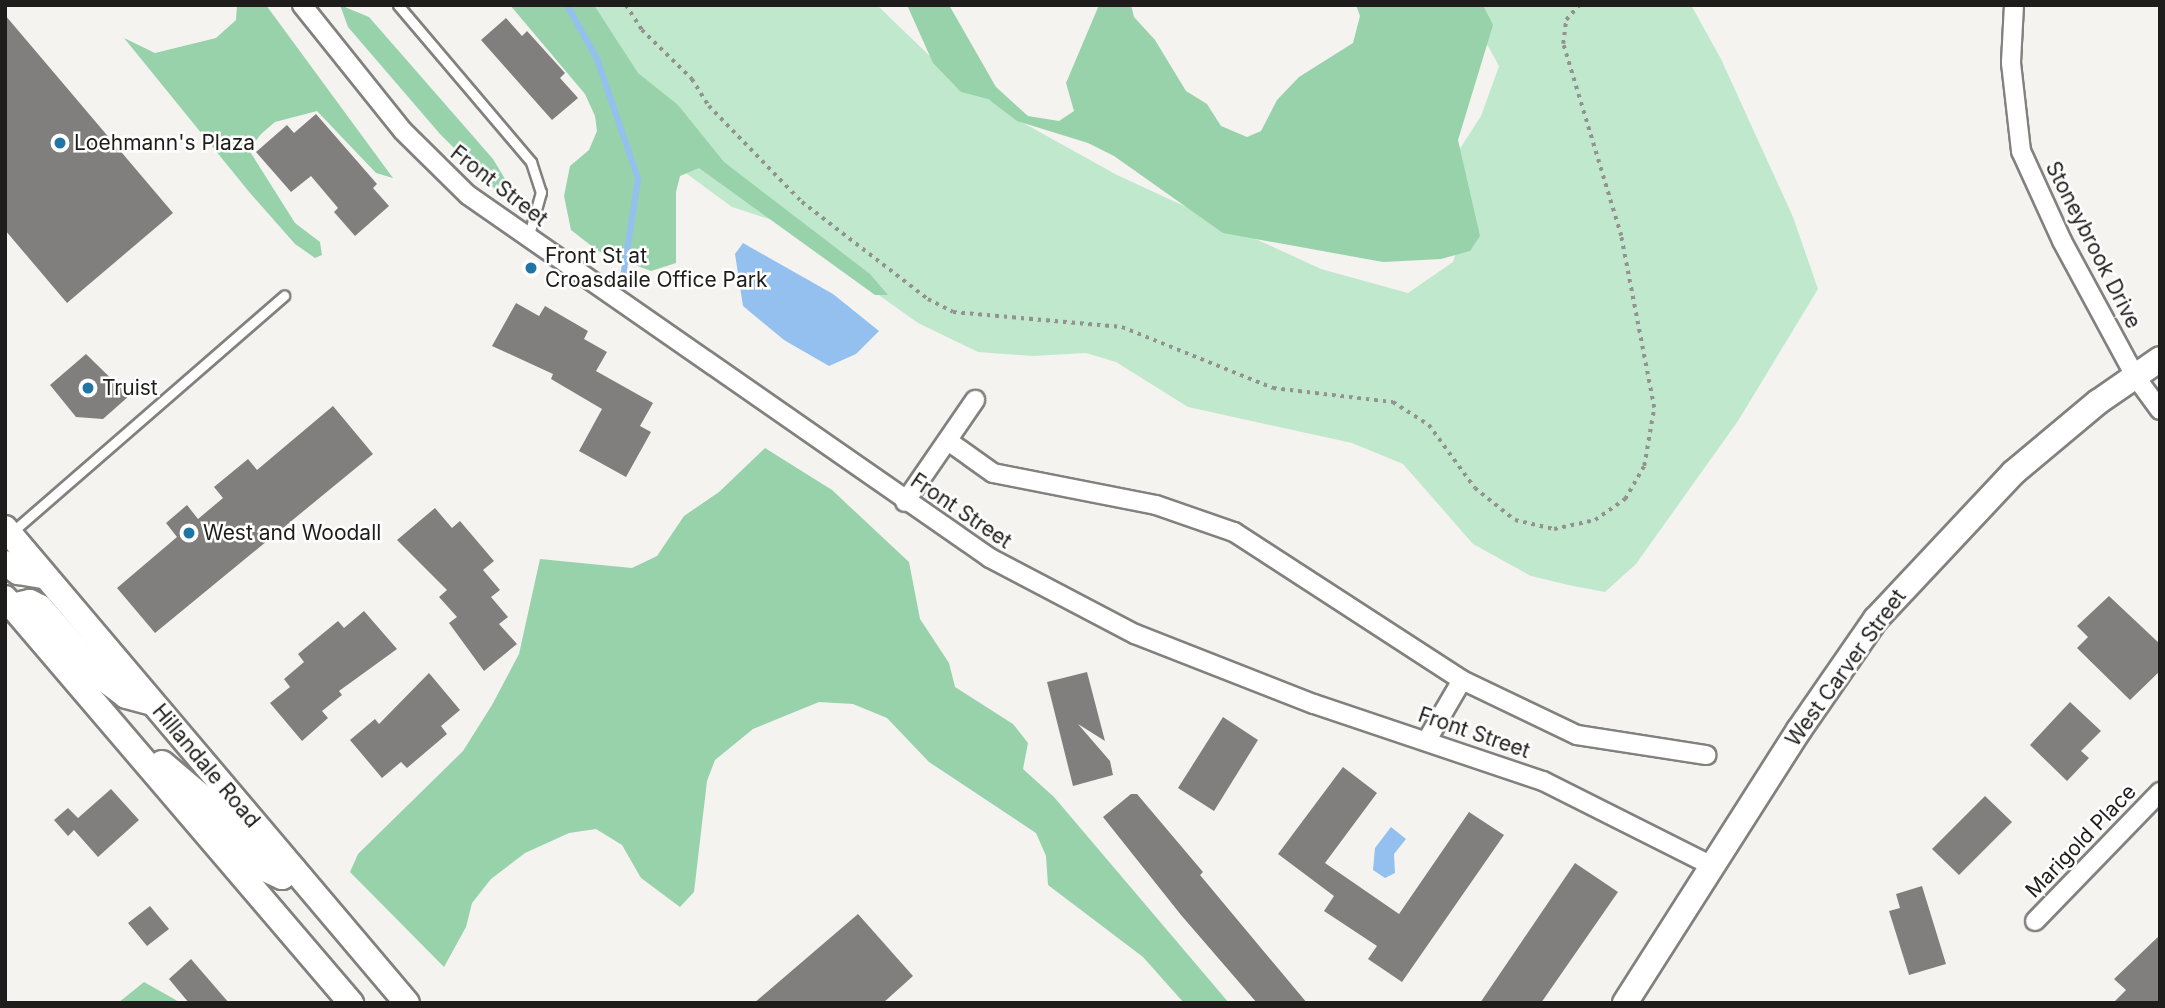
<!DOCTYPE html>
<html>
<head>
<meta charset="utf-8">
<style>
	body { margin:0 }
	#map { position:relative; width:2165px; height:1008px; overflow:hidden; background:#f5f3f0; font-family:Inter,sans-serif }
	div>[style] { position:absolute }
	.green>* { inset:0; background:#c0e8cd }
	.forest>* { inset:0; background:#97d2ab }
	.water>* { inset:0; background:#93c0ef }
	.stream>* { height:6px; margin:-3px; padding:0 3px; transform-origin:3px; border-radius:3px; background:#93c0ef }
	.building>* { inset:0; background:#817f7d }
	.path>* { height:3.5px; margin-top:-1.75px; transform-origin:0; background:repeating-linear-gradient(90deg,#949290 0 3.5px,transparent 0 8.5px) }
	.roads { filter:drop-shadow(2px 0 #82817e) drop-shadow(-2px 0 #82817e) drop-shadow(0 2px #82817e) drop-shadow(0 -2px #82817e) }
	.lane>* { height:9px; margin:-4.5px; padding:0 4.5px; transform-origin:4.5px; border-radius:4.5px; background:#fff }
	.street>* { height:18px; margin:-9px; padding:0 9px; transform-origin:9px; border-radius:9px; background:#fff }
	.secondary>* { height:24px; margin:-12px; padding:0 12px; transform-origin:12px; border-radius:12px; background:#fff }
	.dots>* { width:19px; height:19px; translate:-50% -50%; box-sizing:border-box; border:4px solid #fff; border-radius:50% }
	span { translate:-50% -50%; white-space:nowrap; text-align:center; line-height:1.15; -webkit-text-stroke:5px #fff; paint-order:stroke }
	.poi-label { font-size:21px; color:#1e1d1c }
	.left { translate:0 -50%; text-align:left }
	.street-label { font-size:21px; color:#1e1d1c }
	.frame { position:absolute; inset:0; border:7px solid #1e1d1c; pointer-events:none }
</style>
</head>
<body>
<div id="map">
	<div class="green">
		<i style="clip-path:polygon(564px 5px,877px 5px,940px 66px,1018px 120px,1117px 175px,1321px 269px,1408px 293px,1453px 262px,1465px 223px,1457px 153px,1481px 116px,1499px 66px,1465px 5px,1691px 5px,1721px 59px,1793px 217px,1818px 289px,1738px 421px,1636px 564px,1605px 592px,1573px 586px,1531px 576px,1473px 544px,1403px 464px,1352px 443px,1188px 407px,1116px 362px,1086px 353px,1033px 356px,978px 352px,918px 323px,775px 221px,732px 207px,683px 171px)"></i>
	</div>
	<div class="forest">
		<i style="clip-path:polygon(237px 5px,266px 5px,393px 178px,376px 173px,317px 111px,275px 122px,261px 134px,249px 150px,295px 223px,320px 242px,322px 255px,315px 258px,295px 244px,250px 193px,124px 38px,155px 53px,216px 38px,236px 20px)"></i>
		<i style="clip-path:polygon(340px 5px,369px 17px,493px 159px,511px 189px,496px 190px,440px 134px,348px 27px)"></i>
		<i style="clip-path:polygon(510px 5px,594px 5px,638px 73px,678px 105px,724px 162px,870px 274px,888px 295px,875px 295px,699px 168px,680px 176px,676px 192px,676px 263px,651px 271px,598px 251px,571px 230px,564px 196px,570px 166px,589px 150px,597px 131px,595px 116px,585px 94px)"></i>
		<i style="clip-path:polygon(907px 5px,949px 5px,996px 87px,1028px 116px,1059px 121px,1074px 111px,1066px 83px,1099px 5px,1131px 5px,1134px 17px,1155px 40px,1186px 91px,1207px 104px,1221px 126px,1247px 137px,1261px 131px,1277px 100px,1299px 77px,1353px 43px,1360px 16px,1356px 5px,1483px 5px,1493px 25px,1458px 140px,1480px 236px,1470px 251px,1441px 259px,1383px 262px,1223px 233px,1114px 156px,1088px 143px,1017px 121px,988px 99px,961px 92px,933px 63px)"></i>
		<i style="clip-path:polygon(765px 448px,832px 490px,909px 562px,920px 619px,949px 663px,955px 687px,1013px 724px,1028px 743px,1023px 769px,1054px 797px,1229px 1003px,1184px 1003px,1143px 957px,1048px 885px,1046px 856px,1036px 833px,929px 762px,887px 718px,853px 704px,819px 702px,753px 729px,715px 760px,707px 781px,694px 892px,680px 907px,641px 878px,622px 845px,596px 829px,569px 833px,525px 853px,491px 879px,472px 903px,466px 927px,444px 967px,350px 872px,358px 854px,463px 751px,492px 705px,519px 654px,540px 559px,632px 568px,657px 556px,684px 516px,719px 492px)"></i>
		<i style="clip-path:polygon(144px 982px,174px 999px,180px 1003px,118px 1003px)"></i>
	</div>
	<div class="water">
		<i style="clip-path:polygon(743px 243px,833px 294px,879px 331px,856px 354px,829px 366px,784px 340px,743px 306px,735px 254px)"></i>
		<i style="clip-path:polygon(1391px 827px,1406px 839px,1394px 854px,1395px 873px,1385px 878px,1373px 870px,1375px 848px)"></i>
	</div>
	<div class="stream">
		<i style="left:567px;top:5px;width:62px;rotate:60.9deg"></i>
		<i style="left:597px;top:59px;width:127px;rotate:71.1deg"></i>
		<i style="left:638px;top:179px;width:106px;rotate:98.7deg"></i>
	</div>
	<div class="building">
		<i style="clip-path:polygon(5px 15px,173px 213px,67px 303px,5px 230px)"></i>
		<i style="clip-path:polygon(506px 18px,522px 36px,527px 31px,565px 73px,560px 78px,578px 98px,552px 120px,481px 40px)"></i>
		<i style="clip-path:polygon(316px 114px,377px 184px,373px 188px,389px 206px,355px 236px,334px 212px,338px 208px,311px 176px,291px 192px,256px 152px,287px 125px,294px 133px)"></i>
		<i style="clip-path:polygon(516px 303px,539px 316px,545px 306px,588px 331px,584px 339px,607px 352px,596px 371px,653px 403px,640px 426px,651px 432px,626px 477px,579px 451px,602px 409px,551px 379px,553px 374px,492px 346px)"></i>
		<i style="clip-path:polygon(86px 354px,129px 396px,103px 419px,76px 417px,50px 385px)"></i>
		<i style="clip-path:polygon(333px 406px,373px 454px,155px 633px,117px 588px,177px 537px,166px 523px,187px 505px,198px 519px,223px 498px,214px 487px,248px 459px,257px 470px)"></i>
		<i style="clip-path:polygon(435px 508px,452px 528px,460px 521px,494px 561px,483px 570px,500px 590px,491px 597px,508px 617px,499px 624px,517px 644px,484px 671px,449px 623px,457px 617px,439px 597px,447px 590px,397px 540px)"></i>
		<i style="clip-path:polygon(2109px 596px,2160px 644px,2160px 671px,2130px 700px,2077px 648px,2088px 637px,2077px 626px)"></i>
		<i style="clip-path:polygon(364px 611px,397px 649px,339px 691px,342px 695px,322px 711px,328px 718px,302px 741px,270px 703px,290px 687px,284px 679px,304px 662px,298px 654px,338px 621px,344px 628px)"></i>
		<i style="clip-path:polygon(1087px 672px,1105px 741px,1078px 724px,1110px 761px,1113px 775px,1073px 786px,1047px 682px)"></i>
		<i style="clip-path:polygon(429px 673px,460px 710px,441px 726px,447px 734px,407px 768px,401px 762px,382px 778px,350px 740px,375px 719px,379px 724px)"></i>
		<i style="clip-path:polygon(2070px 702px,2101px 731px,2081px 751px,2089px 758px,2067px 781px,2030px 745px)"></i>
		<i style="clip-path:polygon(1223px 717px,1258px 740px,1214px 811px,1178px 788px)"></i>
		<i style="clip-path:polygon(1343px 767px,1377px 793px,1325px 863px,1399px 914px,1469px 812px,1504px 835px,1402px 982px,1368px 959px,1377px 946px,1324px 911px,1334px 896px,1278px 854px)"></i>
		<i style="clip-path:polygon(111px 789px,139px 820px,98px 857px,74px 830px,68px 836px,54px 820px,68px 808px,78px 818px)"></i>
		<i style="clip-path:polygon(1131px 794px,1137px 794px,1203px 872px,1200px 875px,1307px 1003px,1257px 1003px,1181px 915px,1103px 817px)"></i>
		<i style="clip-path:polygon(1985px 796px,2012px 822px,1959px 875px,1932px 849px)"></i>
		<i style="clip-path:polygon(1575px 863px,1618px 892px,1541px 1003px,1480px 1003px)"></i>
		<i style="clip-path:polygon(1922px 886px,1946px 964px,1909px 975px,1889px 911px,1900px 908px,1896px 894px)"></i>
		<i style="clip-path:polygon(150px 906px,169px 929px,147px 946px,128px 923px)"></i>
		<i style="clip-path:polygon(858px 914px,913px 976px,883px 1003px,754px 1003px)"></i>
		<i style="clip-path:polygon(2160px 935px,2160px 1003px,2113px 1003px,2126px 990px,2114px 979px)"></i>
		<i style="clip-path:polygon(191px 959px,229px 1003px,189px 1003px,169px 979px)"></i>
	</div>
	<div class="path">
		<i style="left:626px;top:5px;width:30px;rotate:57deg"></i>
		<i style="left:642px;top:30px;width:70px;rotate:44.4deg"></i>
		<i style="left:692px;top:79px;width:32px;rotate:58deg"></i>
		<i style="left:709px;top:106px;width:134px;rotate:45.9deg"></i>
		<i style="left:802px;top:202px;width:159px;rotate:37.6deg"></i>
		<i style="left:928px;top:299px;width:28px;rotate:27deg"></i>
		<i style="left:953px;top:312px;width:170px;rotate:5.1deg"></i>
		<i style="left:1122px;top:327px;width:163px;rotate:22deg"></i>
		<i style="left:1273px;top:388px;width:121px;rotate:6.7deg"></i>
		<i style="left:1393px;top:402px;width:43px;rotate:32.6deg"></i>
		<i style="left:1429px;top:425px;width:78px;rotate:53.9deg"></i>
		<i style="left:1475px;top:488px;width:51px;rotate:38.7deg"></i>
		<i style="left:1515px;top:520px;width:40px;rotate:13deg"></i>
		<i style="left:1554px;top:529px;width:42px;rotate:-12.4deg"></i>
		<i style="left:1595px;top:520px;width:37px;rotate:-35deg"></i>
		<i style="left:1625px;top:499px;width:38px;rotate:-60deg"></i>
		<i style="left:1644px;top:466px;width:59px;rotate:-80.2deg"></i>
		<i style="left:1654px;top:408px;width:175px;rotate:-100.9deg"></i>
		<i style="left:1621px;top:236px;width:201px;rotate:-106.8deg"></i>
		<i style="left:1563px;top:44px;width:24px;rotate:-83deg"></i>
		<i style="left:1566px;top:20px;width:20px;rotate:-49deg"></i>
	</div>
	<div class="roads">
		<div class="lane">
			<i style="left:398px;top:5px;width:206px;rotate:49.7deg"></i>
			<i style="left:531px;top:162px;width:32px;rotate:72deg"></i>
			<i style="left:541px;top:192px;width:48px;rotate:105.8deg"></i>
			<i style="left:11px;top:533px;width:362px;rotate:-41deg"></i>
		</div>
		<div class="street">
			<i style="left:302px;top:5px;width:161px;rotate:51.3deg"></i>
			<i style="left:403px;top:131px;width:91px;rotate:44.6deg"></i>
			<i style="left:468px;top:195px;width:636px;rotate:34.81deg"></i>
			<i style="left:990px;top:558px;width:164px;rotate:27.7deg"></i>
			<i style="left:1135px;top:634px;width:192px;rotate:21.4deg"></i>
			<i style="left:1314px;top:704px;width:242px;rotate:18.6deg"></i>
			<i style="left:1543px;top:781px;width:191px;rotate:26.7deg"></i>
			<i style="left:2014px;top:5px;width:58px;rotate:93deg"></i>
			<i style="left:2011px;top:63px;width:89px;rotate:83.5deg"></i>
			<i style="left:2021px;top:151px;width:99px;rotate:65.5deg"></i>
			<i style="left:2062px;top:241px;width:153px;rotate:61.6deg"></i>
			<i style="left:2135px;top:376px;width:42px;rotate:53.7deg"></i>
			<i style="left:948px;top:441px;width:55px;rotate:35.4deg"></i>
			<i style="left:993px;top:473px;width:166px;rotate:11.1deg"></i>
			<i style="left:1156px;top:505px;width:83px;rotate:19.1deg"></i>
			<i style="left:1234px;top:532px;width:272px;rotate:33deg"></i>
			<i style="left:1462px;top:680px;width:127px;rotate:25.6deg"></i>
			<i style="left:1577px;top:735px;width:131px;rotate:8.8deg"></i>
			<i style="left:905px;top:502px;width:124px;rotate:-55.5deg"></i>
			<i style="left:1427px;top:740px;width:69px;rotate:-59.7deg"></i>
			<i style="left:2035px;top:921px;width:180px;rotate:-45.9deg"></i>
		</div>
		<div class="secondary">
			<i style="left:5px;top:528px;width:622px;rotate:49.76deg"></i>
			<i style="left:5px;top:563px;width:16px;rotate:35deg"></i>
			<i style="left:18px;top:572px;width:26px;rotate:9deg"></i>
			<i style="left:5px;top:598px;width:533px;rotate:49.49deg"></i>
			<i style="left:12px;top:606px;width:18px;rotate:-13deg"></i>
			<i style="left:30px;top:602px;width:11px;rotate:27deg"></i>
			<i style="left:40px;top:607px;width:93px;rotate:48.9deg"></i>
			<i style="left:101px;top:677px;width:31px;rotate:37deg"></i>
			<i style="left:126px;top:696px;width:27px;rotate:15deg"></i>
			<i style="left:162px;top:763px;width:59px;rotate:40.2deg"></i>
			<i style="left:207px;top:801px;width:89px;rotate:49.5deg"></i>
			<i style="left:265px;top:869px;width:19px;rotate:25deg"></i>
			<i style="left:282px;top:877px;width:14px;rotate:-36deg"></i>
			<i style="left:1625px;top:1003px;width:324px;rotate:-57.5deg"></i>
			<i style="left:1799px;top:730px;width:135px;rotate:-55.3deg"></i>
			<i style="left:1876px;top:619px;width:200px;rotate:-46.8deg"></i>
			<i style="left:2013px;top:473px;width:111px;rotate:-39.9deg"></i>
			<i style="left:2098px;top:402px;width:75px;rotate:-34.7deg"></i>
		</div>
	</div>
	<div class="dots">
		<i style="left:60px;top:143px;background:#2075a5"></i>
		<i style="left:531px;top:268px;background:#2075a5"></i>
		<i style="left:88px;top:388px;background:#2075a5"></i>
		<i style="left:189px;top:533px;background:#2075a5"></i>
	</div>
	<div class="poi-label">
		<span class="left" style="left:74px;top:143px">Loehmann's Plaza</span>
		<span class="left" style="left:545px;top:268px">Front St at<br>Croasdaile Office Park</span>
		<span class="left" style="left:102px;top:388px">Truist</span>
		<span class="left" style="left:203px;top:533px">West and Woodall</span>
	</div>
	<div class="street-label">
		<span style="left:499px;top:186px;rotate:38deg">Front Street</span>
		<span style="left:2093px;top:245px;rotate:63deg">Stoneybrook Drive</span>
		<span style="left:961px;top:511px;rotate:34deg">Front Street</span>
		<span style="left:1846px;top:668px;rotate:-54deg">West Carver Street</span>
		<span style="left:1474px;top:733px;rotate:19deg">Front Street</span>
		<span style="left:206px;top:766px;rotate:50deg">Hillandale Road</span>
		<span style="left:2081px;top:841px;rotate:-46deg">Marigold Place</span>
	</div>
	<div class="frame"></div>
</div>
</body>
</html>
